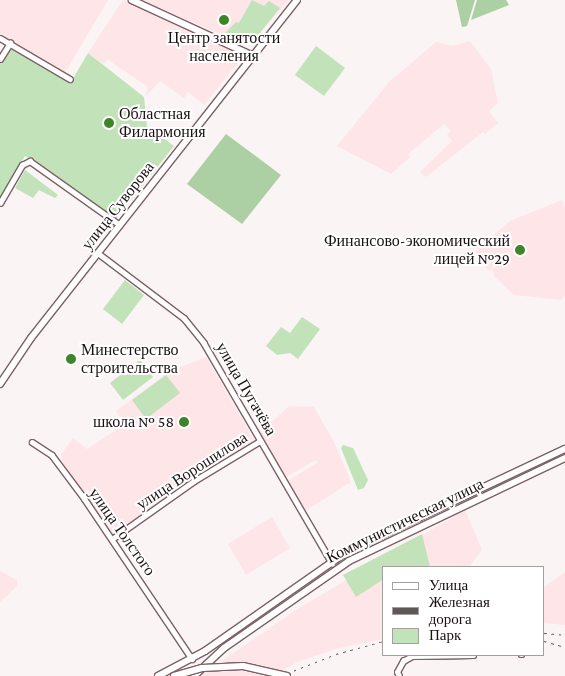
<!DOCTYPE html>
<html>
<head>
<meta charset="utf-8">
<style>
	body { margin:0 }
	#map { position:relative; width:565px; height:676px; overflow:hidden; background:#faf4f4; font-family:"Crimson Pro",serif }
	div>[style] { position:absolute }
	.built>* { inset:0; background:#fee5e7 }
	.green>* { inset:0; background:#c2e2ba }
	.forest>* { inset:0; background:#adcfa4 }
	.roads { filter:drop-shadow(1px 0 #7d6164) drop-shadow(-1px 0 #7d6164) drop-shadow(0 1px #7d6164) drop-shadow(0 -1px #7d6164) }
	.minor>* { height:4.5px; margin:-2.25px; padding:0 2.25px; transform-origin:2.25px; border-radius:2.25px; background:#fff }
	.secondary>* { height:5.5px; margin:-2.75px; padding:0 2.75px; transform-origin:2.75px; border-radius:2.75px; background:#fff }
	.primary>* { height:6px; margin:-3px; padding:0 3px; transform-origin:3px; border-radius:3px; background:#fff }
	.rail>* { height:1px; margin-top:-0.5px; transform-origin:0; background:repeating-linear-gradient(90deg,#605758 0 2.5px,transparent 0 7.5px) }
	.bridges { filter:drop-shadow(1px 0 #7d6164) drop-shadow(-1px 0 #7d6164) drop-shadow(0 1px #7d6164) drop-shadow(0 -1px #7d6164) }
	.primary-bridge>* { height:6px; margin:-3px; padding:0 3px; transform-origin:3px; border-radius:3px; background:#fff }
	.dots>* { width:14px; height:14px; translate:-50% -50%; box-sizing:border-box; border:2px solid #fff; border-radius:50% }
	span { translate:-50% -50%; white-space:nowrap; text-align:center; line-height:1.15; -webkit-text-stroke:4px #fff; paint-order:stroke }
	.poi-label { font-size:16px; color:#1c1112 }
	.left { translate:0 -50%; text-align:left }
	.right { translate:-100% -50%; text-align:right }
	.street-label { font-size:16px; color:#1c1112 }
	.legend { position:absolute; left:382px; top:566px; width:162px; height:90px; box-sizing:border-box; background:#fff; border:1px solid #a4a0a0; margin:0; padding:6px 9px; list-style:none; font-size:15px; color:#1c1112 }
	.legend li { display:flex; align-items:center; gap:10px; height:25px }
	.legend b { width:25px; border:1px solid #a4a0a0 }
</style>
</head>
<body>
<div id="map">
	<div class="built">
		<i style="clip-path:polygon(0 0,108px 0,65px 73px,0 35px)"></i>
		<i style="clip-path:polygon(123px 0,124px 0,244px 55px,204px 105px,188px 92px,184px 98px,160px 81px,145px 97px,148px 87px,107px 59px,104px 64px,88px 53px)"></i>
		<i style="clip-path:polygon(141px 0,289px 0,248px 46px)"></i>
		<i style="clip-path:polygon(470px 41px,491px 69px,498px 103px,489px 111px,498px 123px,485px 134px,483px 132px,426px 177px,420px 172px,452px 141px,447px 135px,451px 131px,444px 124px,408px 154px,410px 157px,391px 174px,337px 146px,390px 81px,436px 42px,453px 46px)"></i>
		<i style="clip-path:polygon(562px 200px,565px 208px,565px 296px,561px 300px,514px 295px,494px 276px,493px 270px,488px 270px,475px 251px,510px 221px)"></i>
		<i style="clip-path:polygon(206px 357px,254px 440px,114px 535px,64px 467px,61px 454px,73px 438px,87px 449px,125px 424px,116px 411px,170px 371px)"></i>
		<i style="clip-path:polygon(289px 406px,314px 407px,335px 444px,351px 482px,305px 511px,287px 481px,317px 463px,316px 460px,286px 477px,260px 433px)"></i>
		<i style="clip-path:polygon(465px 510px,482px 550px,469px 567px,384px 567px,384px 639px,339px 648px,297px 662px,274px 676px,200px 676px,299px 608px)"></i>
		<i style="clip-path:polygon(272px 517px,290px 548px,246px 575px,228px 544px)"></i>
		<i style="clip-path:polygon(0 571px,17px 580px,17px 586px,0 602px)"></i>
		<i style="clip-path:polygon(565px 572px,565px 625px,544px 623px,544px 587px)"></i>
	</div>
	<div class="green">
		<i style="clip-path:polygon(252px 0,264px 6px,269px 1px,280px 8px,251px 44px,223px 35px,236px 22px,239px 23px)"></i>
		<i style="clip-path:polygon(10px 46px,71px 82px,88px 53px,144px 97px,147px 126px,174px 146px,116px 219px,25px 156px,0 197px,0 61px)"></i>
		<i style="clip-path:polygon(316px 46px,345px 68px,324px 96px,295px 75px)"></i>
		<i style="clip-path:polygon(25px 170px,58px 195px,55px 198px,39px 190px,33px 198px,15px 188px)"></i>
		<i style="clip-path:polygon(125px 280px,144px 295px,122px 324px,103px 309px)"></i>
		<i style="clip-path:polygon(302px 317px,320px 329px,298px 359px,290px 353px,277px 355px,266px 346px,281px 327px,290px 333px)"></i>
		<i style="clip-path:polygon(140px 360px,153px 377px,123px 400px,110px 383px)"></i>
		<i style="clip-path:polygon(166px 375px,180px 393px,146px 419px,132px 400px)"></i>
		<i style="clip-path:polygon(343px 445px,353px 448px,368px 480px,364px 488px,358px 490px,341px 448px)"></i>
		<i style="clip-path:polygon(422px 534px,430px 567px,384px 567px,384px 579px,356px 597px,343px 575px)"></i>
	</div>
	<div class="forest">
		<i style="clip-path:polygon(456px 0,475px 0,467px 26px,462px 27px)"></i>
		<i style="clip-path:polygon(477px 0,506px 0,509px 5px,471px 20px)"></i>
		<i style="clip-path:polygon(226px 134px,281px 175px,242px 224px,187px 184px)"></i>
	</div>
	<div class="roads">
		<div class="minor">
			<i style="left:0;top:38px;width:81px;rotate:30.4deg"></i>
			<i style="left:0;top:59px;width:19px;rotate:-58deg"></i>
			<i style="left:0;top:203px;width:44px;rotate:-59.9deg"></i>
			<i style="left:22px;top:165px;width:9px;rotate:-27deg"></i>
			<i style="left:30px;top:161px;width:110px;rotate:35.4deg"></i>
			<i style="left:98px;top:253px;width:108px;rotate:37.1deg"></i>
			<i style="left:184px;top:318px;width:32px;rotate:51deg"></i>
			<i style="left:204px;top:343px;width:255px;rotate:59.8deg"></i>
			<i style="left:32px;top:442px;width:24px;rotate:33deg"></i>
			<i style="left:52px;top:455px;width:54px;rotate:53.3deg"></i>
			<i style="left:84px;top:498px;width:194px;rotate:56.1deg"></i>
			<i style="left:112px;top:539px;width:100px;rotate:-35.3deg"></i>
			<i style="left:194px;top:481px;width:77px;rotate:-31.2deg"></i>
			<i style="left:521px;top:655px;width:1px"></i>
			<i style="left:399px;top:676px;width:4px;rotate:-117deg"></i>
			<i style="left:397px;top:672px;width:13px;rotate:-61deg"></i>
			<i style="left:403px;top:661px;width:10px;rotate:-29deg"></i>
			<i style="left:412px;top:656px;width:61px;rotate:-0.9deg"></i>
		</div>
		<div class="secondary">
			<i style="left:132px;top:0;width:134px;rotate:24.7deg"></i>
		</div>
		<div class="primary">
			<i style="left:0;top:384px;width:55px;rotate:-56deg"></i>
			<i style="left:31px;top:338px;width:430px;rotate:-51.8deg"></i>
			<i style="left:158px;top:676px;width:53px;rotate:-28deg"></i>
			<i style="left:205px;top:651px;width:174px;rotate:-35deg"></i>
			<i style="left:348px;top:551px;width:240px;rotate:-25.2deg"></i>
			<i style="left:194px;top:676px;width:41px;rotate:-43deg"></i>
			<i style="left:224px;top:648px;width:152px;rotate:-34.8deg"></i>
			<i style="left:349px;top:561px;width:239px;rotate:-25.5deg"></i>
		</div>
	</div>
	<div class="rail">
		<i style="left:544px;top:633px;width:21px;rotate:5deg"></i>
		<i style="left:544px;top:641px;width:22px;rotate:16deg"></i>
		<i style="left:280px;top:676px;width:60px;rotate:-21.4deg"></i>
		<i style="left:336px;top:654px;width:50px;rotate:-15.2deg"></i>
	</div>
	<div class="bridges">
		<div class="primary-bridge">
			<i style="left:174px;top:676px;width:29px;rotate:-16deg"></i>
			<i style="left:202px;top:668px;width:41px;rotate:-2.8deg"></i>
			<i style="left:243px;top:666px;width:45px;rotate:12.8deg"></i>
		</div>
	</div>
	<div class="dots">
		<i style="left:224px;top:20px;background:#3e8429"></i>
		<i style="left:109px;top:123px;background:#3e8429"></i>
		<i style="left:520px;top:250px;background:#3e8429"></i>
		<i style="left:71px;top:359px;background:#3e8429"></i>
		<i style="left:184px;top:422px;background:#3e8429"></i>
	</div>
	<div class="poi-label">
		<span style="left:224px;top:47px">Центр занятости<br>населения</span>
		<span class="left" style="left:119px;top:123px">Областная<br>Филармония</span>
		<span class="right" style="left:510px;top:250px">Финансово-экономический<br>лицей №29</span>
		<span class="left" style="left:81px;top:359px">Минестерство<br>строительства</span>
		<span class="right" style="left:174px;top:422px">школа № 58</span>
	</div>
	<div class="street-label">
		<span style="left:118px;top:206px;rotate:-52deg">улица Суворова</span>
		<span style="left:246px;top:389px;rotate:60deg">улица Пугачёва</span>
		<span style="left:192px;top:471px;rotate:-33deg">улица Ворошилова</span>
		<span style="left:405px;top:521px;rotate:-26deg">Коммунистическая улица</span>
		<span style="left:122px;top:532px;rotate:55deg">улица Толстого</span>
	</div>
	<ul class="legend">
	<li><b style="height:6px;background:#fff"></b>Улица</li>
	<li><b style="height:6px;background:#605758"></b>Железная дорога</li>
	<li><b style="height:14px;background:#c2e2ba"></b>Парк</li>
	</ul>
</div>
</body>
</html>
